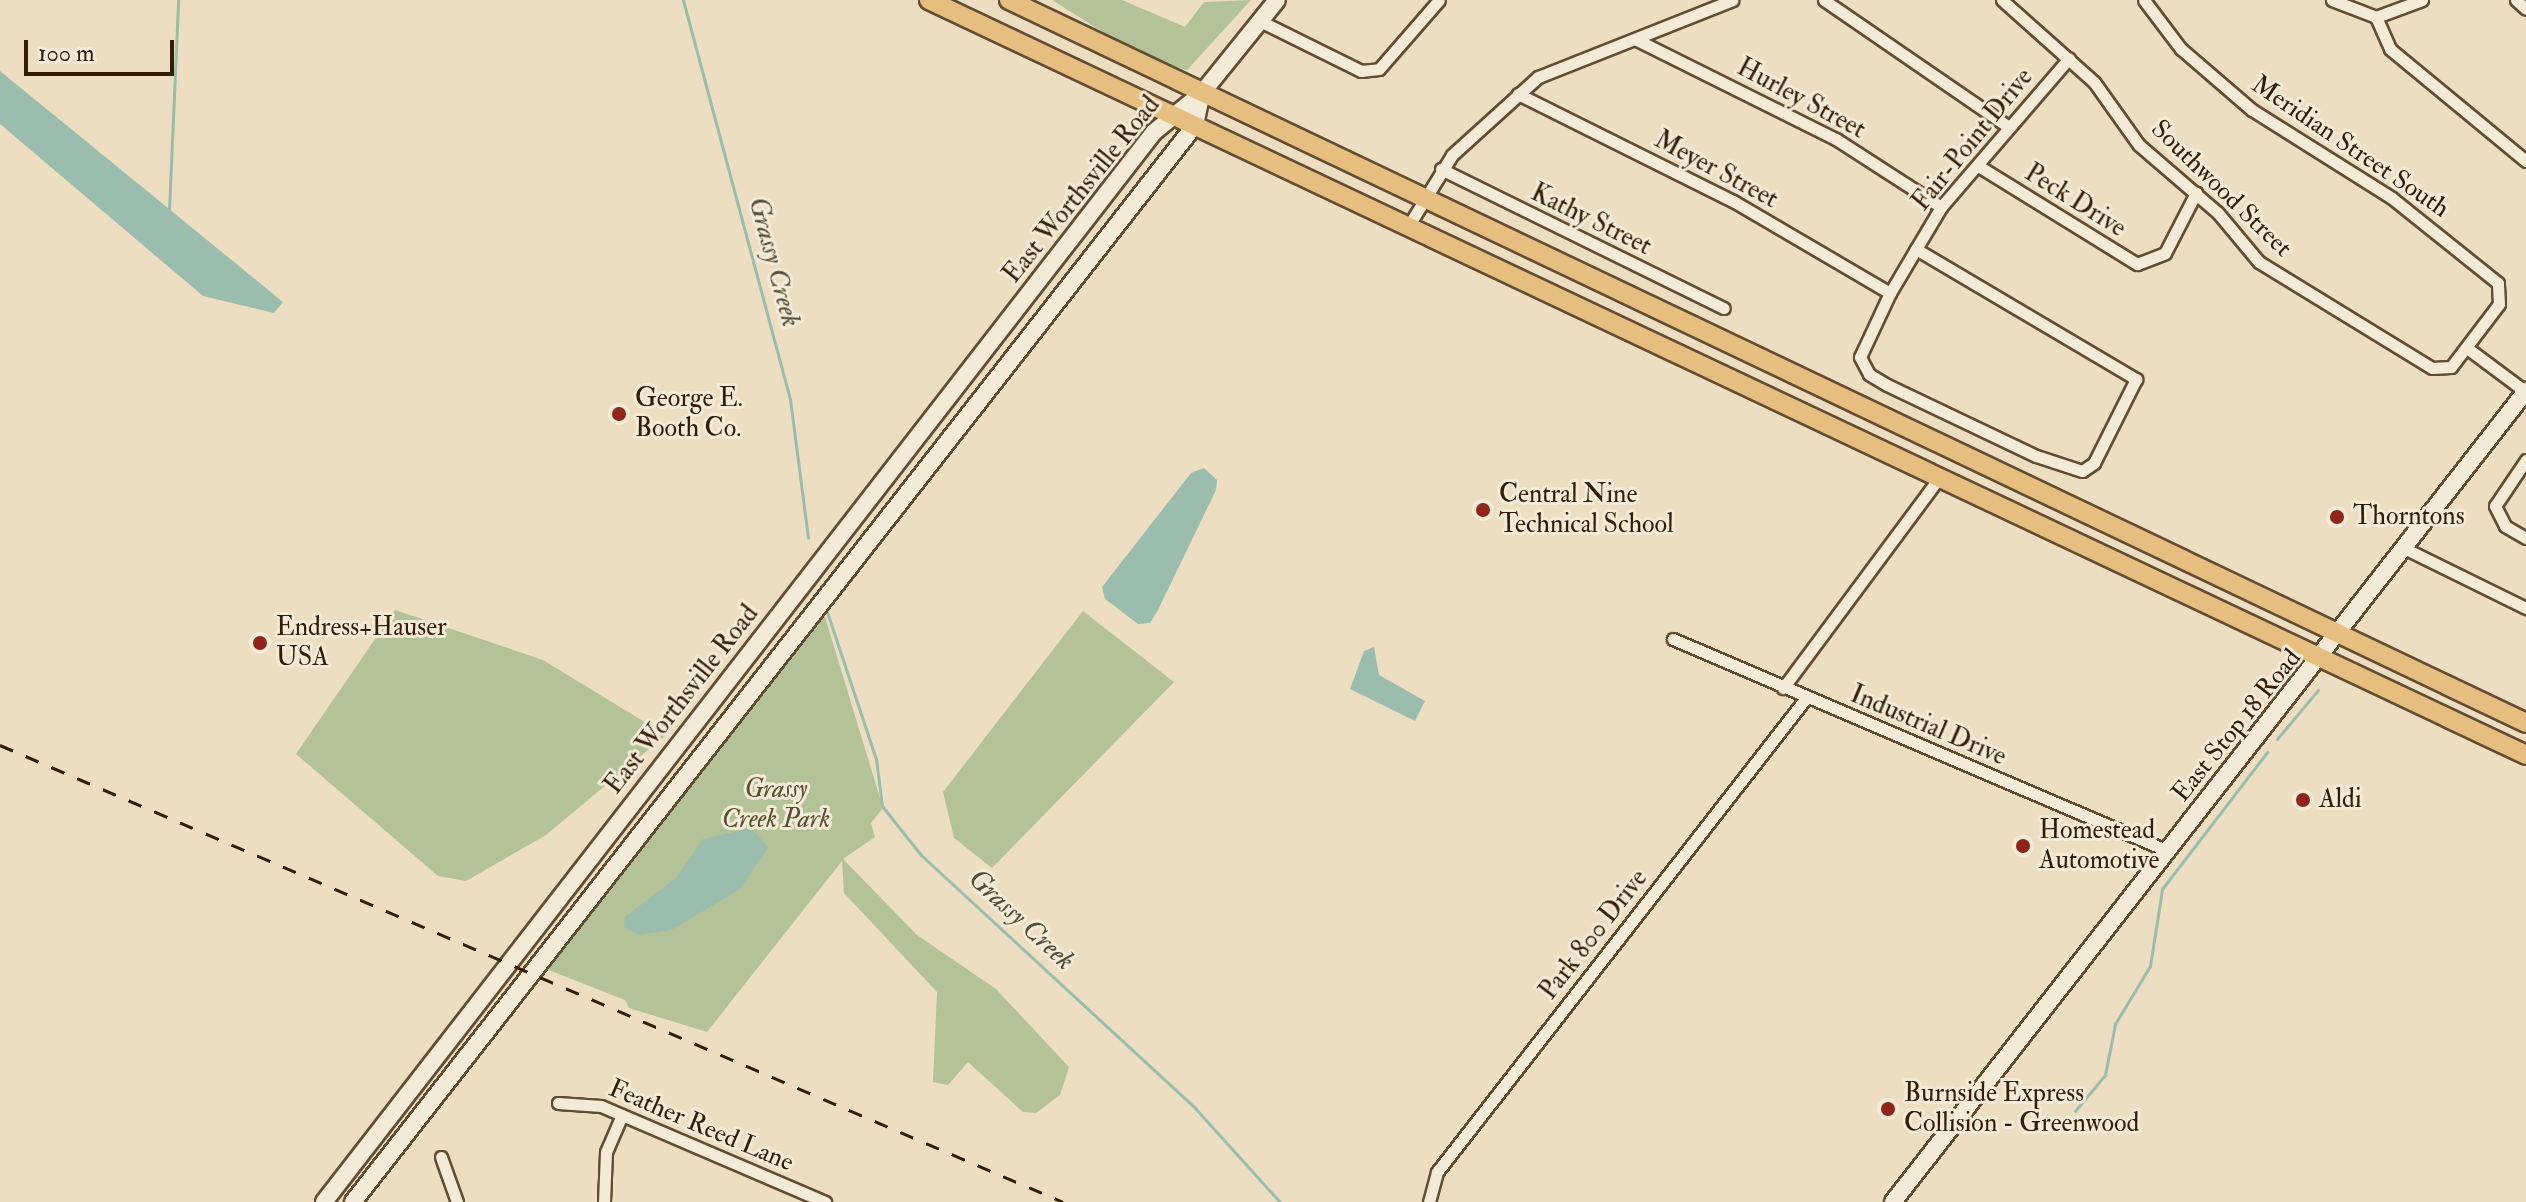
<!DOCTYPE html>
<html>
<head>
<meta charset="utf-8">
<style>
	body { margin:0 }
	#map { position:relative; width:2526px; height:1202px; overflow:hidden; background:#eddec1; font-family:"IM FELL Double Pica",serif }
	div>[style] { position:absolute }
	.green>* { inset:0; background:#b3c297 }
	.water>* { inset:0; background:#9abdae }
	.stream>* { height:3px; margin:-1.5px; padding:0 1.5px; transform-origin:1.5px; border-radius:1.5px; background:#9abdae }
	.roads { filter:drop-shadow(2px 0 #624d32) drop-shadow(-2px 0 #624d32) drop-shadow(0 2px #624d32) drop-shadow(0 -2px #624d32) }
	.street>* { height:11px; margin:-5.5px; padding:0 5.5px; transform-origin:5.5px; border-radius:5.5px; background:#f3ead7 }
	.secondary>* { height:16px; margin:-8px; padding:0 8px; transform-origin:8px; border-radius:8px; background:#f3ead7 }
	.primary>* { height:18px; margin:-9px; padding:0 9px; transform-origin:9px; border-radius:9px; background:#e6bf80 }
	.rail>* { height:3px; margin-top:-1.5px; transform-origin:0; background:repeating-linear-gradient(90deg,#341d03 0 14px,transparent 0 28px) }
	.dots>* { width:22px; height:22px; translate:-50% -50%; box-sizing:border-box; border:4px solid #f3ead7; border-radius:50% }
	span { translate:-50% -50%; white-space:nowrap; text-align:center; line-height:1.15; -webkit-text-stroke:6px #f3ead7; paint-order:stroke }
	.street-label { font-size:26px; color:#341d03 }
	.poi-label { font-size:26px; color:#341d03 }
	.left { translate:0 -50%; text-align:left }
	.park-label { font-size:26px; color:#5a4f2f; font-style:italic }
	.water-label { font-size:28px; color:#534d36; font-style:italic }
	.scale { position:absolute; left:24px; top:40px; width:150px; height:36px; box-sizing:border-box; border:4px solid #341d03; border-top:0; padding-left:10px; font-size:24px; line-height:28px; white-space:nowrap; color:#341d03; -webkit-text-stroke:6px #f3ead7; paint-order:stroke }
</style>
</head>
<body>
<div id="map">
	<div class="green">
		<i style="clip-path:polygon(1052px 0,1122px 0,1185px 27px,1204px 2px,1251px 0,1187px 70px,1141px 56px)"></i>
		<i style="clip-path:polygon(822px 607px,883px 808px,871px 823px,875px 837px,843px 859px,917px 935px,996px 989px,1069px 1067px,1060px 1095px,1036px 1113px,1023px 1112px,968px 1062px,948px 1085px,933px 1082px,937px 992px,844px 893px,842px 861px,707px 1032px,629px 1008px,625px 1000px,541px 967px)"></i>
		<i style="clip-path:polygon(395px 610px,543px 660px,666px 735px,546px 835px,466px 881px,438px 876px,296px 754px)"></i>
		<i style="clip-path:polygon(1083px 611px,1174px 682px,992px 868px,954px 838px,943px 792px)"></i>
	</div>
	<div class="water">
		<i style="clip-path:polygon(0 71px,283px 302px,274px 313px,203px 296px,0 124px)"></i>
		<i style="clip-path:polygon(1204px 468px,1217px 480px,1216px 490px,1158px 610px,1150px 623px,1138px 624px,1105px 599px,1102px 587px,1191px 473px)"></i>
		<i style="clip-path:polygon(1374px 647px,1379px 675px,1425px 701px,1415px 721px,1350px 689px,1364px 651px)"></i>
		<i style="clip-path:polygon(751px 828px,768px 847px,739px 890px,671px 930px,638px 935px,624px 927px,625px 917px,676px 878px,703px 839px)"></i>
	</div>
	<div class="stream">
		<i style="left:683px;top:0;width:413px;rotate:75deg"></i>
		<i style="left:790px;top:399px;width:140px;rotate:82.6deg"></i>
		<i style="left:169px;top:210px;width:210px;rotate:-87.5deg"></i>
		<i style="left:827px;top:612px;width:155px;rotate:71.6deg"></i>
		<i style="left:876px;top:759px;width:47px;rotate:82.7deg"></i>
		<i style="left:882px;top:806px;width:63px;rotate:51.5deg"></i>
		<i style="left:921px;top:855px;width:373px;rotate:42.7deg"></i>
		<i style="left:1195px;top:1108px;width:127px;rotate:47.9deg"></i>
		<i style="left:2277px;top:739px;width:64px;rotate:-50.1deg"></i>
		<i style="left:2075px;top:1111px;width:47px;rotate:-50.2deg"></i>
		<i style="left:2105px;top:1075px;width:52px;rotate:-78.9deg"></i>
		<i style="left:2115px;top:1024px;width:68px;rotate:-58.9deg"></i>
		<i style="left:2150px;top:966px;width:78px;rotate:-81.1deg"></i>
		<i style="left:2162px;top:889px;width:173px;rotate:-52.5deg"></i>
	</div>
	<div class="roads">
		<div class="street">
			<i style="left:1824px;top:0;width:224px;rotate:34.5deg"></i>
			<i style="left:2002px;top:0;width:123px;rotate:41.7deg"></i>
			<i style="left:2094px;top:82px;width:77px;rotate:54.5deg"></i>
			<i style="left:2139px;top:145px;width:104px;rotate:40.7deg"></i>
			<i style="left:2218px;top:213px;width:64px;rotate:50.1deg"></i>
			<i style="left:2259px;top:262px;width:203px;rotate:31.5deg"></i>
			<i style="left:2432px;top:368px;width:19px;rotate:-3deg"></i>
			<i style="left:2451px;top:367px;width:79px;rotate:-52.7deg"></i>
			<i style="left:2499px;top:304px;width:21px;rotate:-93deg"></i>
			<i style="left:2498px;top:283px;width:136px;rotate:-141.3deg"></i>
			<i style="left:2392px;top:198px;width:165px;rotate:-147.8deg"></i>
			<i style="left:2252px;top:110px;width:94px;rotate:-139.3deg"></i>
			<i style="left:2181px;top:49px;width:61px;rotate:-127.1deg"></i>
			<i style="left:2332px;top:0;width:47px;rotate:21.1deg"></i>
			<i style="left:2376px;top:17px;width:35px;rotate:66deg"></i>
			<i style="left:2390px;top:49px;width:176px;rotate:39.5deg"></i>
			<i style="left:2516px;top:0;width:13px;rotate:42deg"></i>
			<i style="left:2376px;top:17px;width:49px;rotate:-20.3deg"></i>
			<i style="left:1258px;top:20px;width:115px;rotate:26.3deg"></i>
			<i style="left:1361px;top:71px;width:18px;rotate:-6deg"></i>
			<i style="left:1379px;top:69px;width:91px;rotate:-49deg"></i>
			<i style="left:1635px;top:39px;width:225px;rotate:26.5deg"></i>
			<i style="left:1836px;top:139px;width:125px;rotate:32.9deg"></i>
			<i style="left:1518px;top:94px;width:240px;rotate:26.5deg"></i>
			<i style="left:1733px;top:201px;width:182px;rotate:30.4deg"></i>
			<i style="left:1980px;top:167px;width:185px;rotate:31.7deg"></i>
			<i style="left:2137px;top:264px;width:30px;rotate:-21deg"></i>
			<i style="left:2165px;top:253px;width:68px;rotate:-62.7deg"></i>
			<i style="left:1441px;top:169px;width:315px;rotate:26.2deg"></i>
			<i style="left:1409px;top:225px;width:82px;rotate:-58.4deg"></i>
			<i style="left:1452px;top:155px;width:116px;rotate:-42.2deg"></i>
			<i style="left:1538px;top:77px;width:209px;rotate:-21.6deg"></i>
			<i style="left:1916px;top:249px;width:256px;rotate:30.6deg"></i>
			<i style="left:2136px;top:379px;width:94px;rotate:116.6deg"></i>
			<i style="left:2094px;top:463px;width:14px;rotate:146deg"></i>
			<i style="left:2082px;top:471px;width:48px;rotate:-161.9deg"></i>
			<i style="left:2036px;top:456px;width:165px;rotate:-154.5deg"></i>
			<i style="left:1887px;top:385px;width:21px;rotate:-149deg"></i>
			<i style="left:1869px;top:374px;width:19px;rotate:-118deg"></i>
			<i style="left:1860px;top:357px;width:71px;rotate:-64.9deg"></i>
			<i style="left:1890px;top:293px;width:51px;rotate:-59.4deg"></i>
			<i style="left:1916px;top:249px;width:49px;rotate:-59.2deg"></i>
			<i style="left:1941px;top:207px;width:196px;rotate:-49.3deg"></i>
			<i style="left:2467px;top:348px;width:74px;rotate:36.7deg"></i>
			<i style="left:2526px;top:460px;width:55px;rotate:124deg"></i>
			<i style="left:2495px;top:506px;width:22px;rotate:63deg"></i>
			<i style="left:2505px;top:526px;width:24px;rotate:30deg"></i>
			<i style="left:2406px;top:549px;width:134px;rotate:26.2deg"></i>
			<i style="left:1673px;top:639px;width:538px;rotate:23.18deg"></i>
			<i style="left:1783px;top:688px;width:262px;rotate:-53.4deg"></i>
			<i style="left:558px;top:1103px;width:43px;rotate:4deg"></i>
			<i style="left:601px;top:1106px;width:244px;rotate:23.2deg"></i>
			<i style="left:441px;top:1157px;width:48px;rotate:70.4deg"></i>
			<i style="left:604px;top:1202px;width:50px;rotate:-87.7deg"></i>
			<i style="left:606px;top:1152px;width:40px;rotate:-66.6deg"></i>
			<i style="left:1429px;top:1202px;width:31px;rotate:-75deg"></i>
			<i style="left:1437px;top:1172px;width:601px;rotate:-52.1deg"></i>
		</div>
		<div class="secondary">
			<i style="left:324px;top:1202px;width:1354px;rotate:-52.2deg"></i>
			<i style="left:1154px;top:132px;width:62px;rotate:-39.1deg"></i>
			<i style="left:1202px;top:93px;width:119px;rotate:-51.1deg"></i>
			<i style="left:353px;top:1202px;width:1367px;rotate:-51.98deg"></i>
			<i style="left:1195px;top:125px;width:33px;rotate:-78deg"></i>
			<i style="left:1893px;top:1202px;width:1029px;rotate:-52.03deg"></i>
		</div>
		<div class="primary">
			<i style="left:929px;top:0;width:1766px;rotate:25.3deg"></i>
			<i style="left:1009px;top:0;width:1680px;rotate:25.48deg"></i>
		</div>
	</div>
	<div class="rail">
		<i style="left:0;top:745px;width:1157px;rotate:23.26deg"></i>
	</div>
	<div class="dots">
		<i style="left:619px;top:414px;background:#8f2418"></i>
		<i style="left:1483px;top:510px;background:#8f2418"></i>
		<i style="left:2337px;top:517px;background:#8f2418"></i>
		<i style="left:260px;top:643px;background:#8f2418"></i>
		<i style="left:2303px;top:800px;background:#8f2418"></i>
		<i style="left:2023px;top:846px;background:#8f2418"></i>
		<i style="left:1888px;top:1109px;background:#8f2418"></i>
	</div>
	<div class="street-label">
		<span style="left:1801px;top:99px;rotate:28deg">Hurley Street</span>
		<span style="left:1973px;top:140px;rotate:-51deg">Fair-Point Drive</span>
		<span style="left:2350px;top:147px;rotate:34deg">Meridian Street South</span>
		<span style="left:1716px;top:170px;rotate:28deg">Meyer Street</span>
		<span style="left:2221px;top:189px;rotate:44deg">Southwood Street</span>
		<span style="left:1082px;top:190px;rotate:-51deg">East Worthsville Road</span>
		<span style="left:2075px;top:201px;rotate:32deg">Peck Drive</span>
		<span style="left:1591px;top:220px;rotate:26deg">Kathy Street</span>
		<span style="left:682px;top:700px;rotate:-52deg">East Worthsville Road</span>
		<span style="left:1928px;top:726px;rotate:23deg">Industrial Drive</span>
		<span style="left:2237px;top:726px;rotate:-51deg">East Stop 18 Road</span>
		<span style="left:1594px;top:935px;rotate:-52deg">Park 800 Drive</span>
		<span style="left:701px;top:1126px;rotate:23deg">Feather Reed Lane</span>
	</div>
	<div class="poi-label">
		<span class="left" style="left:635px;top:414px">George E.<br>Booth Co.</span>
		<span class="left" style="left:1499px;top:510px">Central Nine<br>Technical School</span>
		<span class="left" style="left:2353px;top:517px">Thorntons</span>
		<span class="left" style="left:276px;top:643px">Endress+Hauser<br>USA</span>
		<span class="left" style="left:2319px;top:800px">Aldi</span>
		<span class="left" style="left:2039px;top:846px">Homestead<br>Automotive</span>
		<span class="left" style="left:1904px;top:1109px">Burnside Express<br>Collision - Greenwood</span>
	</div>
	<div class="park-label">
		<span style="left:776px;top:805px">Grassy<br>Creek Park</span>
	</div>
	<div class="water-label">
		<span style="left:774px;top:262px;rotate:75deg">Grassy Creek</span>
		<span style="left:1021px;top:920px;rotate:43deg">Grassy Creek</span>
	</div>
	<div class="scale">100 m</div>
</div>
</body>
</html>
